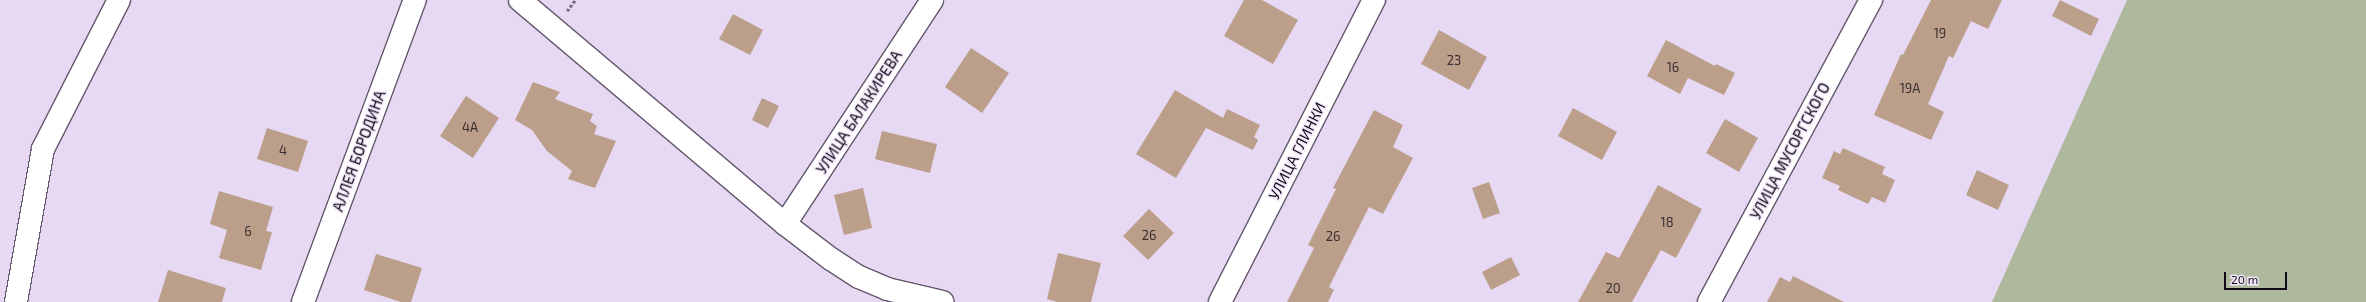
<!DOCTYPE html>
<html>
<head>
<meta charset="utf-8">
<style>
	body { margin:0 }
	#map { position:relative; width:2366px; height:302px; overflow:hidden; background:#e7d9f3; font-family:"Exo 2",sans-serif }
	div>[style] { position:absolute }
	.green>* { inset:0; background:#aeb89d }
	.building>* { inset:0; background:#bb9f8a }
	.path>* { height:2.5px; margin-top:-1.25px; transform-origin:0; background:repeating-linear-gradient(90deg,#7a7182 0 3px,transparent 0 5px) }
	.roads { filter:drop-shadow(1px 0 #63576c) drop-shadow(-1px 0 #63576c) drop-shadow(0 1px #63576c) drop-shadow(0 -1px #63576c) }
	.minor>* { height:22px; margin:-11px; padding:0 11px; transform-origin:11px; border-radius:11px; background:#fff }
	span { translate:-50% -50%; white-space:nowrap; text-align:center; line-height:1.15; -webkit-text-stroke:3px #f3e8fc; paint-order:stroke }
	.number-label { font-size:13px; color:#3b3032 }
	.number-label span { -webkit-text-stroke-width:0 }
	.street-label { font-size:15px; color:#100b14 }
	.scale { position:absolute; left:2224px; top:272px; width:63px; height:18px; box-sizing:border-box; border:2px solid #100b14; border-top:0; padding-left:5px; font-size:12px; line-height:14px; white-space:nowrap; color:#100b14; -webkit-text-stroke:3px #f3e8fc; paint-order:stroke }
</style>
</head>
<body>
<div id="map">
	<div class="green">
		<i style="clip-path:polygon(2127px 0,2366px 0,2366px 302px,1992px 302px)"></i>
	</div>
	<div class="building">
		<i style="clip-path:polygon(1244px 0,1262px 0,1298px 20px,1273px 64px,1224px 36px)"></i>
		<i style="clip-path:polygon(1931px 0,2002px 0,1988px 29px,1971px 21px,1953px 58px,1949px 56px,1928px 104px,1944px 112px,1931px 140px,1874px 115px,1901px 54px,1903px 55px)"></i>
		<i style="clip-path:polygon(2060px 0,2099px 19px,2091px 36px,2052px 16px)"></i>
		<i style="clip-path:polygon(733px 14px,763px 30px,750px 55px,719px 39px)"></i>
		<i style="clip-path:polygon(1439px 30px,1487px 57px,1469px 90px,1421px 64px)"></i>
		<i style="clip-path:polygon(1666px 40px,1715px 66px,1716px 64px,1735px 73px,1724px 95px,1688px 78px,1680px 94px,1647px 76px)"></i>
		<i style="clip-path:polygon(971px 48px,1009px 73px,982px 113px,945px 87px)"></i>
		<i style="clip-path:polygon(533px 82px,560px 92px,555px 99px,593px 114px,590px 121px,597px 126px,594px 134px,616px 141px,595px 188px,568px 179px,572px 171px,547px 151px,532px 130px,515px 120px)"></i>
		<i style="clip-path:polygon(1175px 90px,1223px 118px,1227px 109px,1260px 125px,1254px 137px,1258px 140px,1253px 150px,1206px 128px,1176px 178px,1136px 154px)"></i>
		<i style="clip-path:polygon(466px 96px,499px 118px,473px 158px,440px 136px)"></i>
		<i style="clip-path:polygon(762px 98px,779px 106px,768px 128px,752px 120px)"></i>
		<i style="clip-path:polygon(1573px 108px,1617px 132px,1602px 160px,1558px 136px)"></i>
		<i style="clip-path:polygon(1374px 110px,1403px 125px,1393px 147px,1413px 158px,1383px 214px,1369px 207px,1329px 287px,1334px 290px,1328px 302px,1287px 302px,1314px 248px,1308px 245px,1336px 189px,1333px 188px)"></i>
		<i style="clip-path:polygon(1725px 119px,1758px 138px,1739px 172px,1706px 153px)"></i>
		<i style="clip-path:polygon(267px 128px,308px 141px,298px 172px,257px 159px)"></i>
		<i style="clip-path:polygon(882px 131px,937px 144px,930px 173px,875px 159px)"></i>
		<i style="clip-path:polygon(1843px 148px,1885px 167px,1882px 174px,1895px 180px,1885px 203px,1872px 197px,1868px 204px,1838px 190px,1840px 186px,1822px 178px,1834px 151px,1840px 154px)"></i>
		<i style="clip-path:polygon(1977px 170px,2009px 185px,1998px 210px,1966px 195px)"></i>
		<i style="clip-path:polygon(1489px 182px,1500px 213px,1483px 219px,1472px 188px)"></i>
		<i style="clip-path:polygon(1658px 185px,1702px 209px,1676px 258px,1661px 250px,1632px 302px,1578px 302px,1606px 252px,1619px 258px)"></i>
		<i style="clip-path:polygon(863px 188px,872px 228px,844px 235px,834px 195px)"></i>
		<i style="clip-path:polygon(219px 191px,273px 207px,266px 231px,272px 232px,261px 270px,219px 258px,227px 230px,210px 224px)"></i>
		<i style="clip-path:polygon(1149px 209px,1174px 233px,1148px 260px,1123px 236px)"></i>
		<i style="clip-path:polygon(1058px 253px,1101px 263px,1091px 302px,1057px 302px,1047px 299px)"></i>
		<i style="clip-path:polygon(376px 254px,422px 268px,411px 302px,401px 302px,364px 290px)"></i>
		<i style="clip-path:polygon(1511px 257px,1520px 275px,1491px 290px,1482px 272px)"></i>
		<i style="clip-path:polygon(168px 270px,226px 288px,222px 302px,158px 302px)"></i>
		<i style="clip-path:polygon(1793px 276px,1844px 302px,1767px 302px,1780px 277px,1790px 282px)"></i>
	</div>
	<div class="path">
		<i style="left:567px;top:11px;width:14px;rotate:-54deg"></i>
	</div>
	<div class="roads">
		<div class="minor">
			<i style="left:520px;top:0;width:347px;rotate:40.2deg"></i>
			<i style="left:785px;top:224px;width:58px;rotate:37.3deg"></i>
			<i style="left:831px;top:259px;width:33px;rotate:33deg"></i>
			<i style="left:859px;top:277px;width:30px;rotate:23deg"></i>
			<i style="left:887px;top:289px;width:57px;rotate:13.1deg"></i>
			<i style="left:785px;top:224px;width:268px;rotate:-56.7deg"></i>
			<i style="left:16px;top:302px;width:155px;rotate:-80deg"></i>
			<i style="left:43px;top:149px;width:167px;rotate:-63deg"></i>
			<i style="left:303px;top:302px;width:322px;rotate:-69.7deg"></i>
			<i style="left:1220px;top:302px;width:339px;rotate:-63deg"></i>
			<i style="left:1709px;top:302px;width:343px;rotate:-61.8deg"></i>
		</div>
	</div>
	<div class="number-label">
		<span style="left:1940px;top:33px">19</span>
		<span style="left:1454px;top:60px">23</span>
		<span style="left:1673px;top:67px">16</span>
		<span style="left:1910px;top:88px">19А</span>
		<span style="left:470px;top:127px">4А</span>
		<span style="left:283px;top:150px">4</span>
		<span style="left:1667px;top:222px">18</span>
		<span style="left:248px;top:231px">6</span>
		<span style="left:1149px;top:235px">26</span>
		<span style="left:1333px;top:236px">26</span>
		<span style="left:1613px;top:288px">20</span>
	</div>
	<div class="street-label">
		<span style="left:859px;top:112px;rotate:-57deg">УЛИЦА БАЛАКИРЕВА</span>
		<span style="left:359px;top:151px;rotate:-70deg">АЛЛЕЯ БОРОДИНА</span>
		<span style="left:1297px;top:151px;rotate:-63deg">УЛИЦА ГЛИНКИ</span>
		<span style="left:1790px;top:151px;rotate:-62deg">УЛИЦА МУСОРГСКОГО</span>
	</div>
	<div class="scale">20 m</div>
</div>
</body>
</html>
